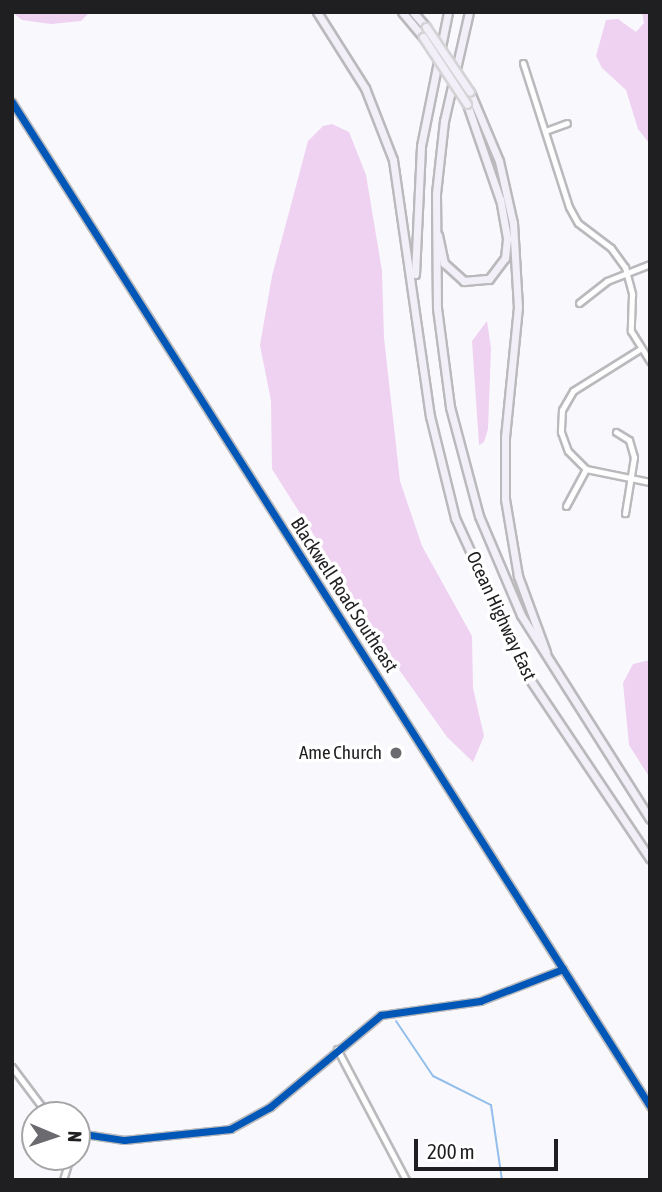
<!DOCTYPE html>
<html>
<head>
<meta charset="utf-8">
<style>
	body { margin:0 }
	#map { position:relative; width:662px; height:1192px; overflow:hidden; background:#f9f9fd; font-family:"Asap Condensed",sans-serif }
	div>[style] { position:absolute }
	.green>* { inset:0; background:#efd1f1 }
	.stream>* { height:2px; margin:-1px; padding:0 1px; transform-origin:1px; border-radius:1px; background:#94beec }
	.roads { filter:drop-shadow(2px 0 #bababd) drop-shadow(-2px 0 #bababd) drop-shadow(0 2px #bababd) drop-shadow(0 -2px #bababd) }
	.minor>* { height:5px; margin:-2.5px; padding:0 2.5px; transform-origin:2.5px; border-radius:2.5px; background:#fefeff }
	.highway>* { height:7px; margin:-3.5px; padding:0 3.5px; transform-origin:3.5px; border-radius:3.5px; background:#f3eff8 }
	.bridges { filter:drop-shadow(2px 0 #d4d4d6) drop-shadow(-2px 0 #d4d4d6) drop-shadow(0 2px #d4d4d6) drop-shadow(0 -2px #d4d4d6) }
	.highway-bridge>* { height:7px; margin:-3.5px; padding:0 3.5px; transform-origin:3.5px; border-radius:3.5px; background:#f3eff8 }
	.cycleway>* { height:7px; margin:-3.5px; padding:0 3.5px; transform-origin:3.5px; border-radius:3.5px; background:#0057b8 }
	.dots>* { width:19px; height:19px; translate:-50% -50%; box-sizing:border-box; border:4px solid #fff; border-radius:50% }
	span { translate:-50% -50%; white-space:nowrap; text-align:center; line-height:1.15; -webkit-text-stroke:7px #fff; paint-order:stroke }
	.street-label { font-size:19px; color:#1f1f22 }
	.poi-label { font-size:19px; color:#1f1f22 }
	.right { translate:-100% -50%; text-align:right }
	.frame { position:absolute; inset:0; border:14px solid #1f1f22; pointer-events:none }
	.north { position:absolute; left:21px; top:1101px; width:70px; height:70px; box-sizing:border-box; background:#fff; border:2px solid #a5a5a7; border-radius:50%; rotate:92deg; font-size:19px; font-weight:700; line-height:28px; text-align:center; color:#1f1f22 }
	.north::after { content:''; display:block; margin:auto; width:24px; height:32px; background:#6b6b6f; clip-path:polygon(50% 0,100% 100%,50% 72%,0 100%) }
	.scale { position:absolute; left:414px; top:1139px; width:144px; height:32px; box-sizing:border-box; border:4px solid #1f1f22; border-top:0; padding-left:9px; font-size:21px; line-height:24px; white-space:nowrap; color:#1f1f22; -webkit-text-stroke:5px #fff; paint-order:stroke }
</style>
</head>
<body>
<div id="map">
	<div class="green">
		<i style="clip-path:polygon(12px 12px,90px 12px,81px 21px,51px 24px,22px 20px)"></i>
		<i style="clip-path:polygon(642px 12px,650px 12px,650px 144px,638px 129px,626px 90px,602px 68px,596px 56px,606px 20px,618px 19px,636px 32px,644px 23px)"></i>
		<i style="clip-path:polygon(332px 124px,349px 132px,366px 175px,382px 271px,384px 338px,400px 481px,422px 546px,472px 636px,473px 688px,484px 736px,473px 762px,447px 737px,400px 671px,272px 469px,271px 401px,260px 345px,272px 276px,308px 141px,323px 126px)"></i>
		<i style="clip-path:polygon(487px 321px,491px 348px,488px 429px,484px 442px,479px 445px,472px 341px)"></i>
		<i style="clip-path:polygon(650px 660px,648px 722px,650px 778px,629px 745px,623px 683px,633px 664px)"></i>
	</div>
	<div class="stream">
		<i style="left:396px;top:1021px;width:66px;rotate:56.1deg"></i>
		<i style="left:433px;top:1076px;width:65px;rotate:26.6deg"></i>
		<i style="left:491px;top:1105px;width:76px;rotate:81.7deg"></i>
	</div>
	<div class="roads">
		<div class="minor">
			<i style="left:523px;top:63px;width:151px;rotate:72.3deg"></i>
			<i style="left:569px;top:207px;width:18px;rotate:61deg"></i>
			<i style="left:578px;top:223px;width:41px;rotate:37.1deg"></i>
			<i style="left:611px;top:248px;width:24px;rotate:54deg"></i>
			<i style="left:625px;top:267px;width:28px;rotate:75deg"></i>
			<i style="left:632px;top:294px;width:37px;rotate:92deg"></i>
			<i style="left:631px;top:331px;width:36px;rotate:58deg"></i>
			<i style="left:12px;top:102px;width:1190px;rotate:57.57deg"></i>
			<i style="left:548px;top:130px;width:20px;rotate:-20deg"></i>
			<i style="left:579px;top:303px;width:36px;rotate:-38deg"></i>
			<i style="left:607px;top:281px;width:46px;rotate:-21.6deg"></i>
			<i style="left:640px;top:349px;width:79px;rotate:147.9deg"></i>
			<i style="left:573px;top:391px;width:22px;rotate:120deg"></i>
			<i style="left:562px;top:410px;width:22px;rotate:93deg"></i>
			<i style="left:561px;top:432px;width:20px;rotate:70deg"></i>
			<i style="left:568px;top:451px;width:25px;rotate:45deg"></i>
			<i style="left:586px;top:469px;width:65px;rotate:11.5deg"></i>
			<i style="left:616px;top:432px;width:15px;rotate:32deg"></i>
			<i style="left:629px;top:440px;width:18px;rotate:74deg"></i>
			<i style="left:634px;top:457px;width:57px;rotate:99.1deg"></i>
			<i style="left:566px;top:506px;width:42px;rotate:-61.6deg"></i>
			<i style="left:337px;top:1049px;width:148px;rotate:62.2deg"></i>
			<i style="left:12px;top:1067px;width:60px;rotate:53.1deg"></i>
			<i style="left:77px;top:1133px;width:48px;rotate:8.5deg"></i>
			<i style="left:124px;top:1140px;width:107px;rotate:-5.9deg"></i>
			<i style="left:230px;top:1129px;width:46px;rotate:-28.8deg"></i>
			<i style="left:270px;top:1107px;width:144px;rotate:-39.7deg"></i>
			<i style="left:381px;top:1015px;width:100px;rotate:-8deg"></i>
			<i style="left:480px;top:1001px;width:89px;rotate:-21.1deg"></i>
			<i style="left:63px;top:1180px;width:24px;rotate:-73deg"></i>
		</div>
		<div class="highway">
			<i style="left:317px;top:12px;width:90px;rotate:57.7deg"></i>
			<i style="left:365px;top:88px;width:77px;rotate:68.7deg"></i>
			<i style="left:393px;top:160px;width:259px;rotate:81.8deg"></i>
			<i style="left:430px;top:416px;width:105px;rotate:76.2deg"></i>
			<i style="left:455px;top:518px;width:173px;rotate:65.4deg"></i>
			<i style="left:527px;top:675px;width:221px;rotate:56.2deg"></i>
			<i style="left:402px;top:12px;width:33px;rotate:50deg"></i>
			<i style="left:413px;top:12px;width:20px;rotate:49deg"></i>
			<i style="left:469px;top:12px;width:112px;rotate:102.9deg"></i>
			<i style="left:444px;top:121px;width:73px;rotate:96.3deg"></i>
			<i style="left:436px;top:194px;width:114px;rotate:89.5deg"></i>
			<i style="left:437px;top:308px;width:100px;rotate:82.5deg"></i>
			<i style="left:450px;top:407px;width:113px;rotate:75.1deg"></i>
			<i style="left:479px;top:516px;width:108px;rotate:67deg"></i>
			<i style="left:521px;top:615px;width:241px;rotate:57.7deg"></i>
			<i style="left:470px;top:92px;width:75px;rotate:67.2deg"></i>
			<i style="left:499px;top:161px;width:64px;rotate:77.3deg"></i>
			<i style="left:513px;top:223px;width:84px;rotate:86.6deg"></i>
			<i style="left:518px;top:307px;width:131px;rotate:95.7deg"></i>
			<i style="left:505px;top:437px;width:62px;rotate:90deg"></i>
			<i style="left:505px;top:499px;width:78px;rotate:80.4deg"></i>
			<i style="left:518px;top:576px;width:81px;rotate:69.8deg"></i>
			<i style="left:438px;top:235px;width:29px;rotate:78deg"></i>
			<i style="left:444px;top:263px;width:27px;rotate:42deg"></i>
			<i style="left:464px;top:281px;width:25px;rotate:-5deg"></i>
			<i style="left:489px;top:279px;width:26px;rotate:-53deg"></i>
			<i style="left:505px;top:258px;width:20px;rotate:-84deg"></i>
			<i style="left:507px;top:238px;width:39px;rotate:-100deg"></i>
			<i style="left:500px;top:200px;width:102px;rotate:-109deg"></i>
			<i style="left:415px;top:274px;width:128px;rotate:-87.3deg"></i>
			<i style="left:421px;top:146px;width:137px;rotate:-78.6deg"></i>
		</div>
	</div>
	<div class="bridges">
		<div class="highway-bridge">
			<i style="left:426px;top:27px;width:78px;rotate:55.9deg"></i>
			<i style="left:423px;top:37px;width:80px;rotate:56.7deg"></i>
		</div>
	</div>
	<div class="cycleway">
		<i style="left:12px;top:102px;width:1190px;rotate:57.57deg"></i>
		<i style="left:77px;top:1133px;width:48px;rotate:8.5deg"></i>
		<i style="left:124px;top:1140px;width:107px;rotate:-5.9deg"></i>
		<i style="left:230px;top:1129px;width:46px;rotate:-28.8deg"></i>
		<i style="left:270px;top:1107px;width:144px;rotate:-39.7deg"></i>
		<i style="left:381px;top:1015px;width:100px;rotate:-8deg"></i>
		<i style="left:480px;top:1001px;width:89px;rotate:-21.1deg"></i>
	</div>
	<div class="dots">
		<i style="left:396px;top:753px;background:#6b6b6f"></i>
	</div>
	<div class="street-label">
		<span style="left:344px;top:595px;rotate:57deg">Blackwell Road Southeast</span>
		<span style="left:501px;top:616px;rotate:65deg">Ocean Highway East</span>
	</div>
	<div class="poi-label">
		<span class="right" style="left:382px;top:753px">Ame Church</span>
	</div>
	<div class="frame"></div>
	<div class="north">N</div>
	<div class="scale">200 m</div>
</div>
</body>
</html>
